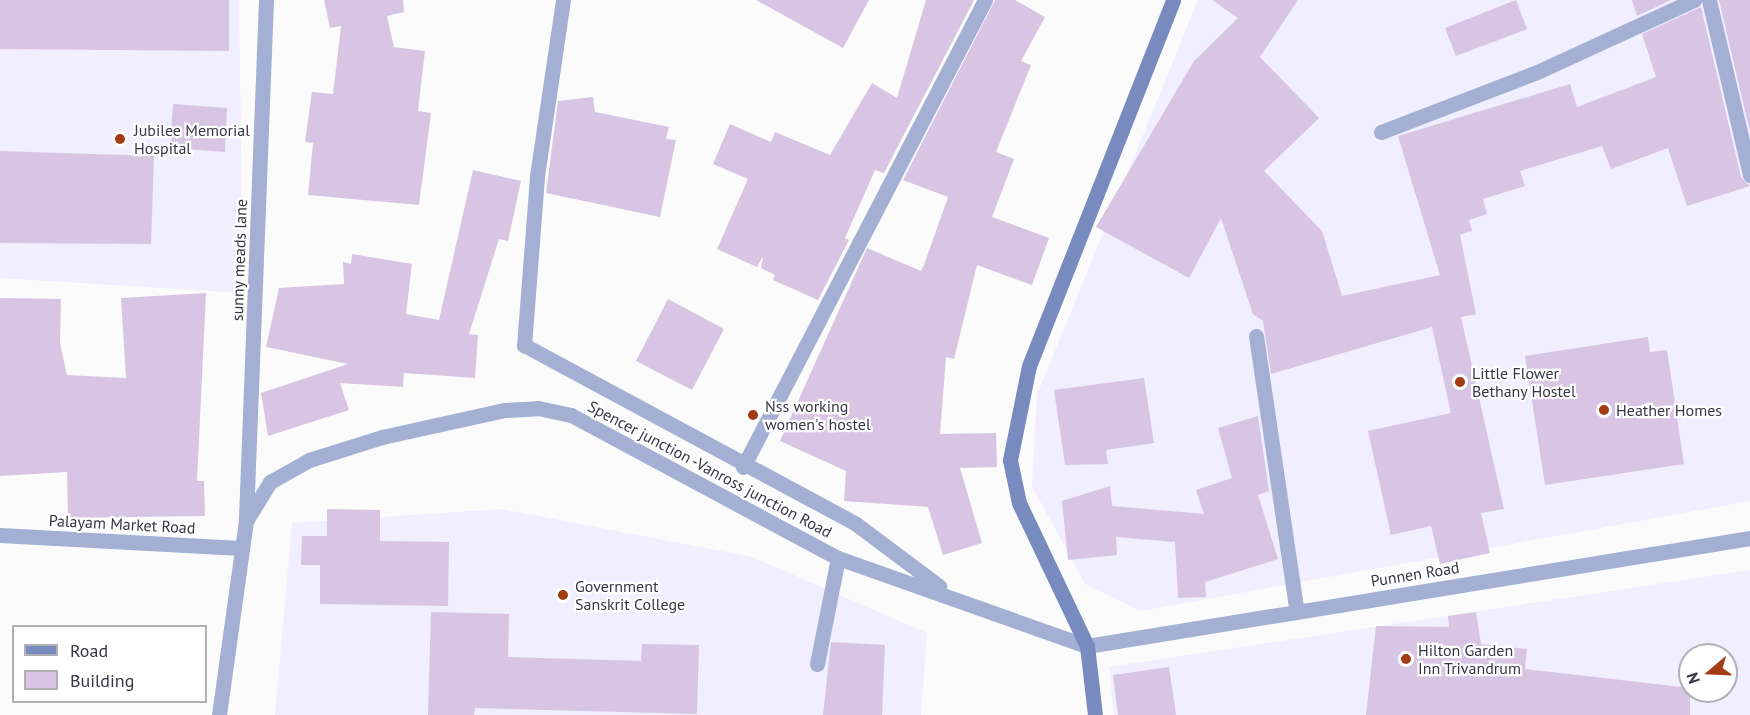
<!DOCTYPE html>
<html>
<head>
<meta charset="utf-8">
<style>
	body { margin:0 }
	#map { position:relative; width:1750px; height:715px; overflow:hidden; background:#fbfbfb; font-family:"PT Sans",sans-serif }
	div>[style] { position:absolute }
	.built>* { inset:0; background:#f0eeff }
	.building>* { inset:0; background:#d8c5e3 }
	.lane>* { height:15px; margin:-7.5px; padding:0 7.5px; transform-origin:7.5px; border-radius:7.5px; background:#a3b0d3 }
	.street>* { height:15px; margin:-7.5px; padding:0 7.5px; transform-origin:7.5px; border-radius:7.5px; background:#a3b0d3 }
	.secondary>* { height:15px; margin:-7.5px; padding:0 7.5px; transform-origin:7.5px; border-radius:7.5px; background:#788bbe }
	.dots>* { width:16px; height:16px; translate:-50% -50%; box-sizing:border-box; border:3px solid #fff; border-radius:50% }
	span { translate:-50% -50%; white-space:nowrap; text-align:center; line-height:1.15; -webkit-text-stroke:4.5px #fff; paint-order:stroke }
	.poi-label { font-size:16px; color:#373643 }
	.left { translate:0 -50%; text-align:left }
	.street-label { font-size:16px; color:#373643 }
	.legend { position:absolute; left:12px; top:625px; width:195px; height:78px; box-sizing:border-box; background:#fff; border:2px solid #afafb4; margin:0; padding:8px 10px; list-style:none; font-size:18px; color:#373643 }
	.legend li { display:flex; align-items:center; gap:12px; height:30px }
	.legend b { width:30px; border:2px solid #afafb4 }
	.north { position:absolute; left:1678px; top:643px; width:60px; height:60px; box-sizing:border-box; background:#fff; border:2px solid #afafb4; border-radius:50%; rotate:251deg; font-size:16px; font-weight:700; line-height:24px; text-align:center; color:#373643 }
	.north::after { content:''; display:block; margin:auto; width:21px; height:27px; background:#a23c13; clip-path:polygon(50% 0,100% 100%,50% 72%,0 100%) }
</style>
</head>
<body>
<div id="map">
	<div class="built">
		<i style="clip-path:polygon(0 0,239px 0,243px 293px,0 278px)"></i>
		<i style="clip-path:polygon(1198px 0,1750px 0,1750px 501px,1140px 611px,1085px 584px,1032px 486px,1037px 395px)"></i>
		<i style="clip-path:polygon(502px 509px,752px 557px,927px 633px,921px 715px,275px 715px,292px 523px)"></i>
		<i style="clip-path:polygon(evenodd,1750px 570px,1750px 715px,1114px 715px,1109px 667px,1750px 570px,1690px 655px,1726px 655px,1726px 691px,1690px 691px,1690px 655px)"></i>
	</div>
	<div class="building">
		<i style="clip-path:polygon(0 0,229px 0,229px 51px,0 49px)"></i>
		<i style="clip-path:polygon(324px 0,403px 0,404px 12px,387px 16px,394px 47px,425px 51px,418px 111px,431px 113px,419px 205px,308px 195px,313px 143px,305px 142px,312px 92px,333px 94px,341px 26px,330px 28px)"></i>
		<i style="clip-path:polygon(756px 0,869px 0,843px 48px)"></i>
		<i style="clip-path:polygon(926px 0,974px 0,884px 173px,875px 170px,845px 238px,849px 240px,818px 300px,773px 280px,775px 275px,761px 268px,763px 256px,757px 267px,717px 249px,748px 179px,713px 164px,730px 124px,771px 142px,775px 132px,830px 155px,872px 83px,897px 98px)"></i>
		<i style="clip-path:polygon(995px 0,1015px 0,1045px 17px,1021px 61px,1031px 65px,996px 152px,1014px 159px,992px 217px,1049px 238px,1032px 285px,977px 265px,954px 359px,946px 357px,940px 434px,996px 433px,997px 467px,960px 468px,982px 543px,943px 555px,928px 507px,844px 501px,846px 471px,780px 441px,867px 248px,921px 271px,924px 265px,948px 197px,903px 180px)"></i>
		<i style="clip-path:polygon(1212px 0,1298px 0,1260px 57px,1319px 118px,1264px 171px,1322px 231px,1342px 296px,1440px 275px,1398px 136px,1570px 84px,1577px 107px,1656px 77px,1642px 34px,1701px 7px,1741px 177px,1750px 186px,1687px 206px,1668px 148px,1611px 169px,1602px 146px,1520px 171px,1525px 186px,1483px 199px,1487px 214px,1469px 220px,1472px 231px,1460px 235px,1476px 314px,1461px 317px,1504px 509px,1481px 513px,1490px 553px,1440px 564px,1431px 526px,1391px 535px,1368px 431px,1451px 413px,1432px 327px,1271px 374px,1263px 321px,1253px 314px,1221px 218px,1189px 278px,1096px 227px,1194px 61px,1238px 18px)"></i>
		<i style="clip-path:polygon(1516px 0,1527px 29px,1456px 56px,1445px 28px)"></i>
		<i style="clip-path:polygon(1632px 0,1671px 0,1637px 16px)"></i>
		<i style="clip-path:polygon(1719px 0,1750px 0,1750px 132px)"></i>
		<i style="clip-path:polygon(593px 97px,595px 112px,669px 127px,666px 139px,676px 140px,660px 217px,546px 193px,558px 101px)"></i>
		<i style="clip-path:polygon(173px 104px,227px 108px,225px 152px,170px 148px)"></i>
		<i style="clip-path:polygon(0 151px,154px 156px,151px 244px,0 243px)"></i>
		<i style="clip-path:polygon(473px 170px,521px 181px,508px 241px,499px 239px,469px 334px,478px 335px,475px 378px,404px 373px,403px 387px,340px 383px,349px 410px,268px 436px,261px 393px,348px 364px,266px 347px,279px 288px,344px 284px,343px 262px,351px 264px,352px 254px,412px 264px,406px 314px,439px 320px)"></i>
		<i style="clip-path:polygon(206px 293px,197px 481px,204px 481px,205px 516px,68px 518px,67px 472px,0 476px,0 298px,61px 299px,60px 343px,67px 375px,126px 378px,121px 298px)"></i>
		<i style="clip-path:polygon(668px 299px,724px 329px,692px 390px,636px 361px)"></i>
		<i style="clip-path:polygon(1648px 337px,1650px 352px,1667px 350px,1684px 464px,1545px 485px,1525px 356px)"></i>
		<i style="clip-path:polygon(1144px 378px,1154px 443px,1106px 450px,1108px 464px,1065px 465px,1054px 390px)"></i>
		<i style="clip-path:polygon(1258px 416px,1269px 491px,1258px 495px,1278px 559px,1205px 582px,1206px 597px,1178px 598px,1175px 542px,1116px 537px,1117px 555px,1068px 560px,1062px 501px,1110px 486px,1112px 506px,1204px 514px,1196px 490px,1232px 478px,1218px 428px)"></i>
		<i style="clip-path:polygon(327px 509px,380px 510px,380px 541px,449px 542px,448px 606px,320px 604px,320px 565px,301px 565px,302px 536px,327px 536px)"></i>
		<i style="clip-path:polygon(431px 612px,509px 614px,508px 657px,641px 661px,642px 644px,699px 645px,697px 714px,475px 708px,474px 715px,428px 715px)"></i>
		<i style="clip-path:polygon(1476px 612px,1481px 644px,1527px 649px,1525px 669px,1690px 688px,1690px 715px,1366px 715px,1376px 626px,1449px 627px,1448px 616px)"></i>
		<i style="clip-path:polygon(831px 642px,885px 645px,882px 715px,823px 715px)"></i>
		<i style="clip-path:polygon(1169px 667px,1176px 715px,1118px 715px,1113px 675px)"></i>
	</div>
	<div class="lane">
		<i style="left:1709px;top:0;width:180px;rotate:76.8deg"></i>
		<i style="left:1381px;top:132px;width:165px;rotate:-21deg"></i>
		<i style="left:1535px;top:73px;width:175px;rotate:-24.7deg"></i>
		<i style="left:817px;top:664px;width:108px;rotate:-78.8deg"></i>
	</div>
	<div class="street">
		<i style="left:563px;top:0;width:179px;rotate:98.4deg"></i>
		<i style="left:537px;top:177px;width:169px;rotate:94.4deg"></i>
		<i style="left:524px;top:345px;width:377px;rotate:28.3deg"></i>
		<i style="left:856px;top:524px;width:104px;rotate:36.8deg"></i>
		<i style="left:1256px;top:336px;width:279px;rotate:81.6deg"></i>
		<i style="left:743px;top:467px;width:526px;rotate:-62.61deg"></i>
		<i style="left:246px;top:518px;width:518px;rotate:-87.79deg"></i>
		<i style="left:0;top:535px;width:241px;rotate:3.1deg"></i>
		<i style="left:219px;top:715px;width:196px;rotate:-82.1deg"></i>
		<i style="left:246px;top:521px;width:46px;rotate:-58.4deg"></i>
		<i style="left:270px;top:482px;width:45px;rotate:-29.4deg"></i>
		<i style="left:309px;top:460px;width:77px;rotate:-17.5deg"></i>
		<i style="left:382px;top:437px;width:126px;rotate:-12.4deg"></i>
		<i style="left:505px;top:410px;width:33px;rotate:-3deg"></i>
		<i style="left:538px;top:408px;width:34px;rotate:12deg"></i>
		<i style="left:571px;top:415px;width:303px;rotate:28.2deg"></i>
		<i style="left:838px;top:558px;width:264px;rotate:19.5deg"></i>
		<i style="left:1087px;top:646px;width:672px;rotate:-9.25deg"></i>
	</div>
	<div class="secondary">
		<i style="left:1095px;top:715px;width:69px;rotate:-96.6deg"></i>
		<i style="left:1087px;top:646px;width:158px;rotate:-115.4deg"></i>
		<i style="left:1019px;top:503px;width:44px;rotate:-101.8deg"></i>
		<i style="left:1010px;top:460px;width:96px;rotate:-78.6deg"></i>
		<i style="left:1029px;top:366px;width:393px;rotate:-68.5deg"></i>
	</div>
	<div class="dots">
		<i style="left:120px;top:139px;background:#a23c13"></i>
		<i style="left:1460px;top:382px;background:#a23c13"></i>
		<i style="left:1604px;top:410px;background:#a23c13"></i>
		<i style="left:753px;top:415px;background:#a23c13"></i>
		<i style="left:563px;top:595px;background:#a23c13"></i>
		<i style="left:1406px;top:659px;background:#a23c13"></i>
	</div>
	<div class="poi-label">
		<span class="left" style="left:134px;top:139px">Jubilee Memorial<br>Hospital</span>
		<span class="left" style="left:1472px;top:382px">Little Flower<br>Bethany Hostel</span>
		<span class="left" style="left:765px;top:415px">Nss working<br>women's hostel</span>
		<span class="left" style="left:1616px;top:410px">Heather Homes</span>
		<span class="left" style="left:575px;top:595px">Government<br>Sanskrit College</span>
		<span class="left" style="left:1418px;top:659px">Hilton Garden<br>Inn Trivandrum</span>
	</div>
	<div class="street-label">
		<span style="left:239px;top:260px;rotate:-88deg">sunny meads lane</span>
		<span style="left:710px;top:469px;rotate:28deg">Spencer junction -Vanross junction Road</span>
		<span style="left:122px;top:524px;rotate:3deg">Palayam Market Road</span>
		<span style="left:1415px;top:574px;rotate:-9deg">Punnen Road</span>
	</div>
	<ul class="legend">
	<li><b style="height:8px;background:#788bbe"></b>Road</li>
	<li><b style="height:16px;background:#d8c5e3"></b>Building</li>
	</ul>
	<div class="north">N</div>
</div>
</body>
</html>
